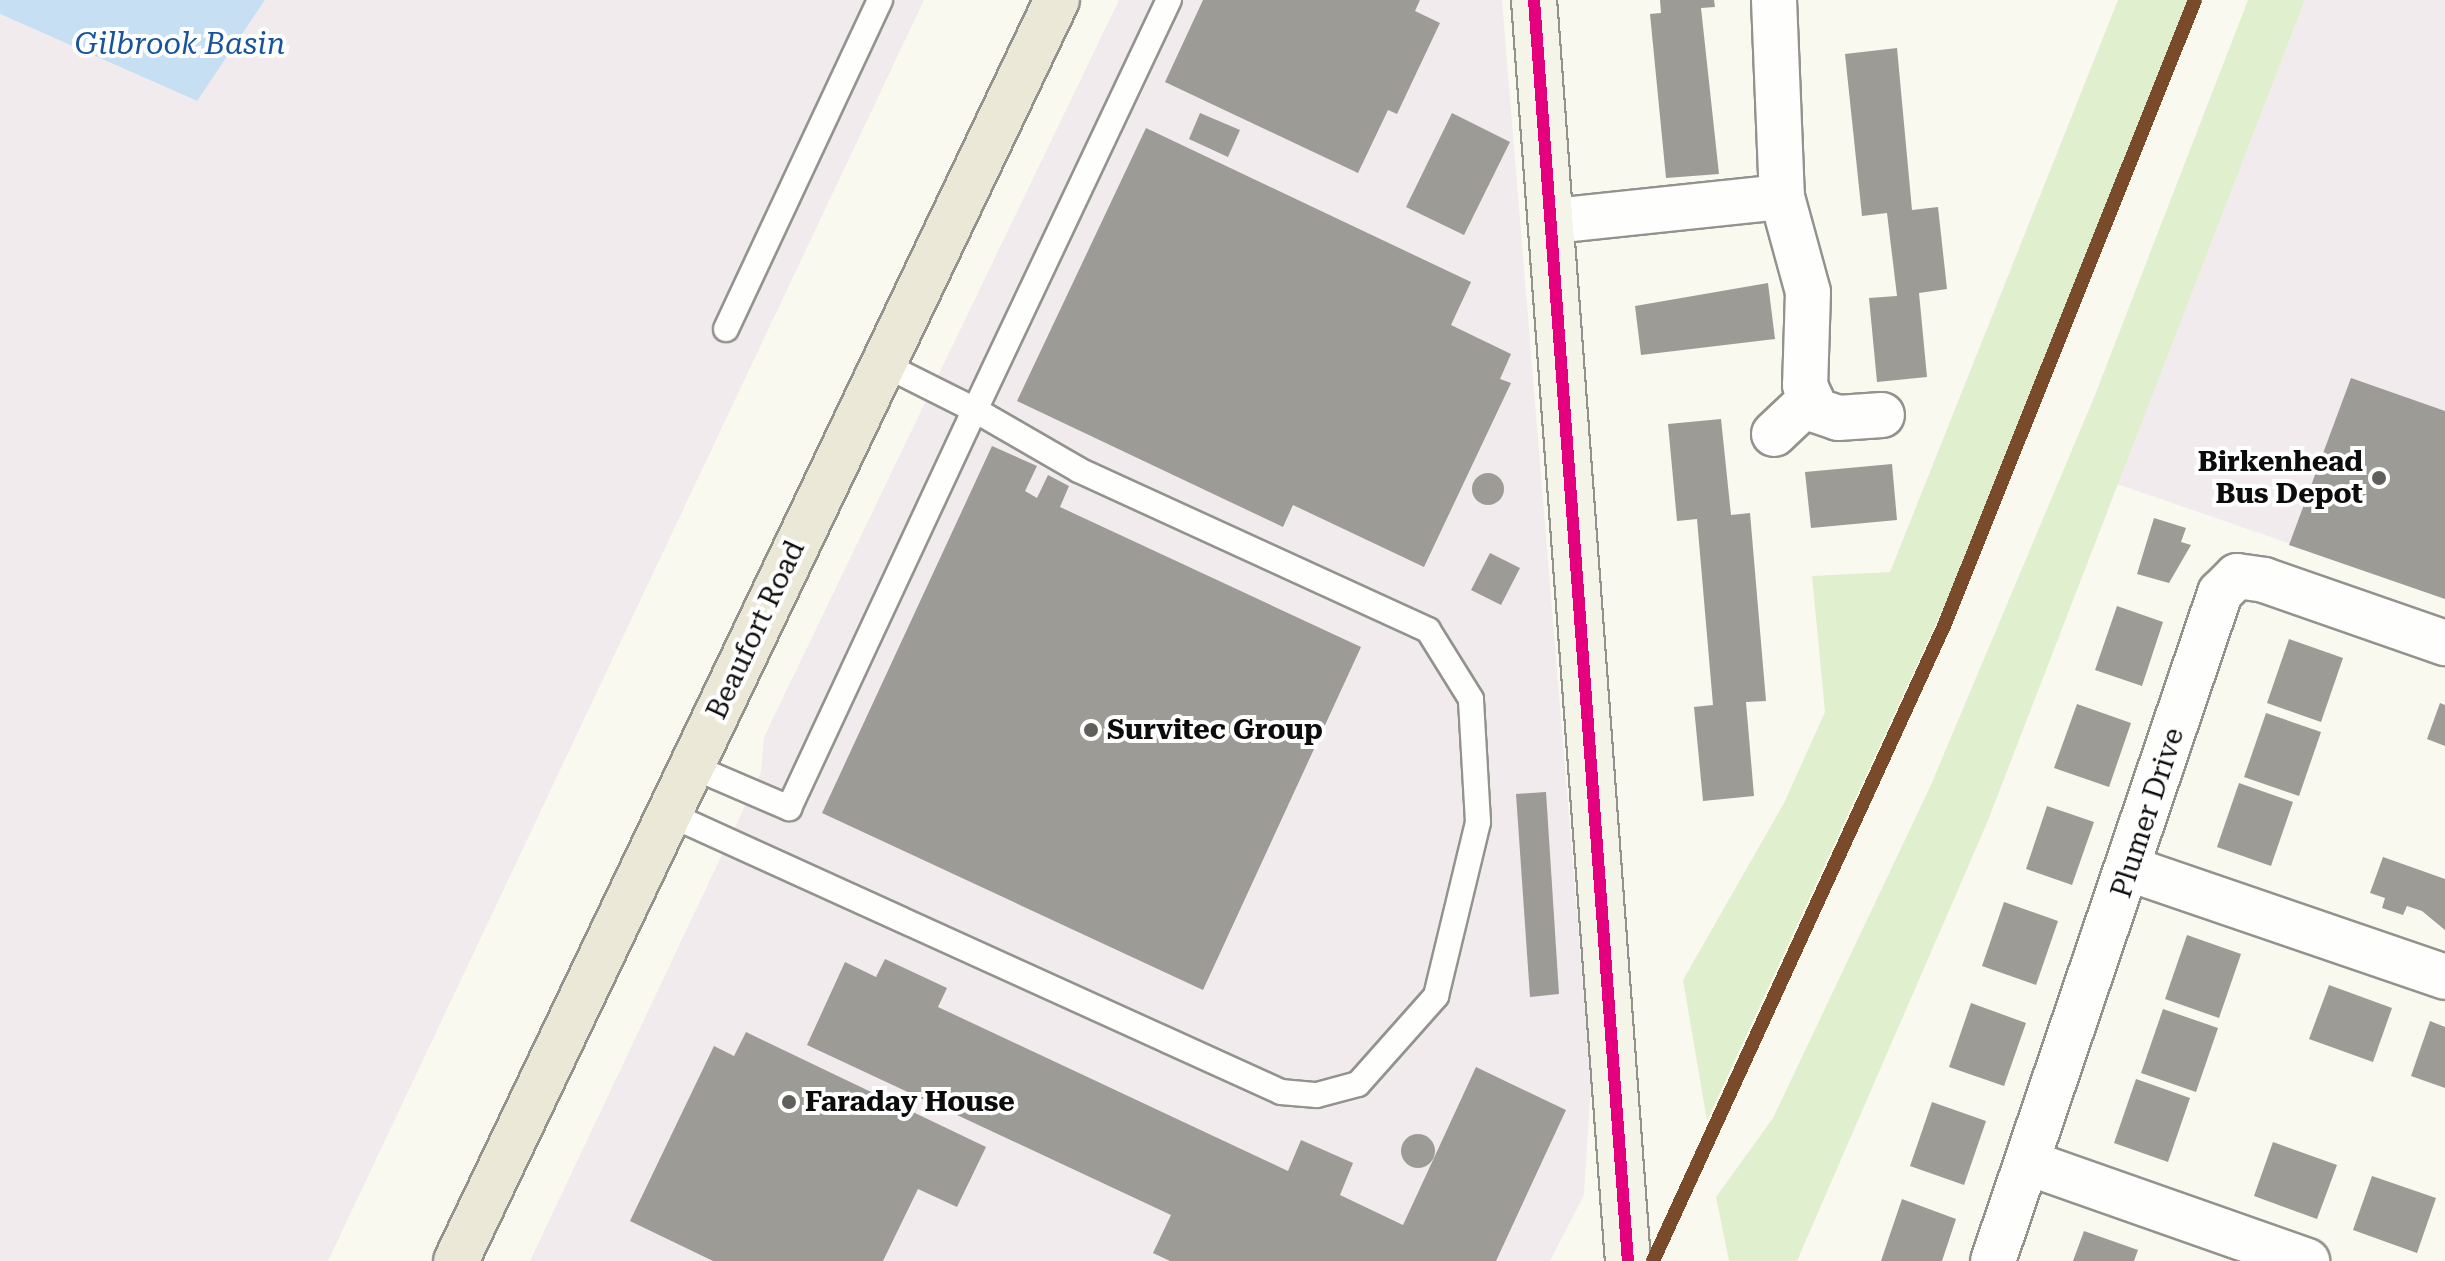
<!DOCTYPE html>
<html>
<head>
<meta charset="utf-8">
<style>
	body { margin:0 }
	#map { position:relative; width:2445px; height:1261px; overflow:hidden; background:#faf9ef; font-family:"Roboto Serif",serif }
	div>[style] { position:absolute }
	.industrial>* { inset:0; background:#f2ebed }
	.green>* { inset:0; background:#e0f0cf }
	.water>* { inset:0; background:#c6dff3 }
	.building>* { inset:0; background:#9c9b95 }
	.round { border-radius:50% }
	.roads { filter:drop-shadow(2px 0 #93938e) drop-shadow(-2px 0 #93938e) drop-shadow(0 2px #93938e) drop-shadow(0 -2px #93938e) }
	.lane>* { height:24px; margin:-12px; padding:0 12px; transform-origin:12px; border-radius:12px; background:#fefefd }
	.street>* { height:44px; margin:-22px; padding:0 22px; transform-origin:22px; border-radius:22px; background:#fefefd }
	.secondary>* { height:44px; margin:-22px; padding:0 22px; transform-origin:22px; border-radius:22px; background:#f4f4e8 }
	.primary>* { height:44px; margin:-22px; padding:0 22px; transform-origin:22px; border-radius:22px; background:#ece8d7 }
	.bus-1>* { height:12px; margin:-6px; padding:0 6px; transform-origin:6px; border-radius:6px; background:#e5007d }
	.rail-1>* { height:14px; margin:-7px; padding:0 7px; transform-origin:7px; border-radius:7px; background:#7a4b2a }
	.dots>* { width:22px; height:22px; translate:-50% -50%; box-sizing:border-box; border:4px solid #fff; border-radius:50% }
	span { translate:-50% -50%; white-space:nowrap; text-align:center; line-height:1.15; -webkit-text-stroke:8px #fff; paint-order:stroke }
	.poi-label { font-size:28px; color:#0c0c0c; font-weight:700 }
	.right { translate:-100% -50%; text-align:right }
	.left { translate:0 -50%; text-align:left }
	.street-label { font-size:28px; color:#0c0c0c }
	.water-label { font-size:30px; color:#17549b; font-style:italic }
</style>
</head>
<body>
<div id="map">
	<div class="industrial">
		<i style="clip-path:polygon(265px 0,924px 0,328px 1261px,0 1261px,0 14px,196px 101px)"></i>
		<i style="clip-path:polygon(1119px 0,1502px 0,1591px 1084px,1584px 1195px,1550px 1261px,530px 1261px,761px 772px,764px 737px)"></i>
		<i style="clip-path:polygon(2305px 0,2445px 0,2445px 597px,2117px 484px)"></i>
	</div>
	<div class="green">
		<i style="clip-path:polygon(2118px 0,2188px 0,1976px 537px,1707px 1121px,1683px 980px,1784px 803px,1825px 712px,1812px 576px,1890px 572px)"></i>
		<i style="clip-path:polygon(2248px 0,2305px 0,1987px 823px,1797px 1261px,1729px 1261px,1716px 1197px,1773px 1118px,1930px 787px,2095px 395px)"></i>
	</div>
	<div class="water">
		<i style="clip-path:polygon(0 0,265px 0,197px 101px,0 14px)"></i>
	</div>
	<div class="building">
		<i style="clip-path:polygon(1203px 0,1420px 0,1415px 11px,1440px 23px,1397px 114px,1388px 110px,1358px 173px,1165px 82px)"></i>
		<i style="clip-path:polygon(1660px 0,1714px 0,1715px 7px,1701px 8px,1719px 174px,1666px 178px,1650px 14px,1661px 13px)"></i>
		<i style="clip-path:polygon(1897px 48px,1912px 210px,1938px 207px,1947px 289px,1919px 293px,1927px 377px,1877px 382px,1869px 298px,1897px 296px,1887px 213px,1862px 216px,1845px 54px)"></i>
		<i style="clip-path:polygon(1200px 113px,1240px 130px,1228px 157px,1189px 139px)"></i>
		<i style="clip-path:polygon(1452px 113px,1510px 142px,1464px 235px,1406px 207px)"></i>
		<i style="clip-path:polygon(1146px 128px,1471px 282px,1451px 325px,1511px 354px,1500px 379px,1511px 383px,1424px 567px,1293px 505px,1283px 527px,1017px 401px)"></i>
		<i style="clip-path:polygon(1768px 283px,1775px 339px,1641px 355px,1635px 306px)"></i>
		<i style="clip-path:polygon(2351px 378px,2445px 411px,2445px 599px,2289px 545px)"></i>
		<i style="clip-path:polygon(1721px 419px,1731px 515px,1750px 513px,1766px 701px,1746px 702px,1754px 796px,1703px 801px,1694px 707px,1713px 705px,1697px 519px,1677px 521px,1668px 424px)"></i>
		<i style="clip-path:polygon(992px 446px,1037px 466px,1025px 491px,1037px 498px,1048px 475px,1069px 486px,1060px 507px,1361px 647px,1203px 990px,822px 813px)"></i>
		<i style="clip-path:polygon(1892px 464px,1897px 520px,1811px 528px,1805px 472px)"></i>
		<i class="round" style="left:1472px;top:473px;width:32px;height:32px"></i>
		<i style="clip-path:polygon(2154px 518px,2186px 528px,2181px 542px,2191px 545px,2169px 583px,2137px 574px)"></i>
		<i style="clip-path:polygon(1490px 553px,1520px 568px,1501px 605px,1471px 590px)"></i>
		<i style="clip-path:polygon(2117px 606px,2163px 622px,2142px 686px,2095px 670px)"></i>
		<i style="clip-path:polygon(2289px 639px,2343px 658px,2321px 722px,2267px 703px)"></i>
		<i style="clip-path:polygon(2440px 703px,2445px 705px,2445px 746px,2427px 739px)"></i>
		<i style="clip-path:polygon(2077px 704px,2131px 723px,2109px 787px,2054px 768px)"></i>
		<i style="clip-path:polygon(2266px 713px,2321px 732px,2299px 796px,2244px 777px)"></i>
		<i style="clip-path:polygon(2239px 783px,2293px 802px,2271px 866px,2217px 847px)"></i>
		<i style="clip-path:polygon(1546px 792px,1559px 994px,1530px 997px,1516px 794px)"></i>
		<i style="clip-path:polygon(2047px 806px,2094px 822px,2072px 885px,2026px 869px)"></i>
		<i style="clip-path:polygon(2383px 857px,2445px 879px,2445px 930px,2422px 911px,2407px 906px,2403px 915px,2382px 908px,2385px 898px,2370px 893px)"></i>
		<i style="clip-path:polygon(2004px 902px,2058px 921px,2036px 985px,1982px 966px)"></i>
		<i style="clip-path:polygon(2187px 935px,2241px 954px,2219px 1018px,2165px 999px)"></i>
		<i style="clip-path:polygon(885px 959px,947px 988px,938px 1007px,1288px 1171px,1301px 1140px,1353px 1163px,1340px 1195px,1403px 1225px,1476px 1067px,1566px 1110px,1496px 1261px,1170px 1261px,1153px 1253px,1171px 1215px,807px 1045px,845px 962px,876px 977px)"></i>
		<i style="clip-path:polygon(2329px 985px,2392px 1008px,2373px 1062px,2309px 1039px)"></i>
		<i style="clip-path:polygon(1971px 1003px,2026px 1023px,2004px 1086px,1949px 1067px)"></i>
		<i style="clip-path:polygon(2163px 1009px,2218px 1028px,2196px 1092px,2141px 1073px)"></i>
		<i style="clip-path:polygon(2430px 1021px,2445px 1027px,2445px 1088px,2411px 1076px)"></i>
		<i style="clip-path:polygon(746px 1032px,986px 1147px,957px 1207px,918px 1189px,883px 1261px,713px 1261px,630px 1221px,714px 1046px,734px 1056px)"></i>
		<i style="clip-path:polygon(2136px 1079px,2190px 1098px,2168px 1162px,2114px 1143px)"></i>
		<i style="clip-path:polygon(1932px 1102px,1986px 1121px,1964px 1185px,1910px 1166px)"></i>
		<i class="round" style="left:1401px;top:1134px;width:34px;height:34px"></i>
		<i style="clip-path:polygon(2273px 1142px,2337px 1165px,2317px 1219px,2254px 1196px)"></i>
		<i style="clip-path:polygon(2372px 1176px,2436px 1198px,2417px 1253px,2353px 1230px)"></i>
		<i style="clip-path:polygon(1902px 1199px,1956px 1219px,1942px 1261px,1881px 1261px)"></i>
		<i style="clip-path:polygon(2084px 1231px,2138px 1250px,2134px 1261px,2073px 1261px)"></i>
	</div>
	<div class="roads">
		<div class="lane">
			<i style="left:726px;top:329px;width:363px;rotate:-64.9deg"></i>
			<i style="left:691px;top:766px;width:107px;rotate:23.2deg"></i>
			<i style="left:789px;top:808px;width:439px;rotate:-65deg"></i>
			<i style="left:975px;top:410px;width:103px;rotate:-153.4deg"></i>
			<i style="left:669px;top:814px;width:672px;rotate:24.43deg"></i>
			<i style="left:1281px;top:1092px;width:36px;rotate:5deg"></i>
			<i style="left:1317px;top:1095px;width:42px;rotate:-15deg"></i>
			<i style="left:1358px;top:1084px;width:118px;rotate:-48.4deg"></i>
			<i style="left:1436px;top:996px;width:179px;rotate:-76.4deg"></i>
			<i style="left:1478px;top:822px;width:123px;rotate:-93.3deg"></i>
			<i style="left:1471px;top:699px;width:81px;rotate:-121.9deg"></i>
			<i style="left:1428px;top:630px;width:384px;rotate:-155.4deg"></i>
			<i style="left:1079px;top:470px;width:120px;rotate:-150deg"></i>
			<i style="left:975px;top:410px;width:454px;rotate:-64.7deg"></i>
		</div>
		<div class="street">
			<i style="left:1774px;top:0;width:197px;rotate:87.7deg"></i>
			<i style="left:1782px;top:197px;width:98px;rotate:74.7deg"></i>
			<i style="left:1808px;top:292px;width:93px;rotate:91.8deg"></i>
			<i style="left:1805px;top:385px;width:27px;rotate:68deg"></i>
			<i style="left:1815px;top:410px;width:24px;rotate:19deg"></i>
			<i style="left:1838px;top:418px;width:44px;rotate:-3.9deg"></i>
			<i style="left:1553px;top:221px;width:230px;rotate:-6deg"></i>
			<i style="left:1774px;top:434px;width:51px;rotate:-43.4deg"></i>
			<i style="left:2130px;top:869px;width:333px;rotate:18.9deg"></i>
			<i style="left:2029px;top:1163px;width:295px;rotate:19.4deg"></i>
			<i style="left:1993px;top:1261px;width:706px;rotate:-71.23deg"></i>
			<i style="left:2220px;top:593px;width:24px;rotate:-45deg"></i>
			<i style="left:2237px;top:576px;width:27px;rotate:8deg"></i>
			<i style="left:2264px;top:580px;width:192px;rotate:19.2deg"></i>
		</div>
		<div class="secondary">
			<i style="left:1534px;top:0;width:1264px;rotate:85.74deg"></i>
		</div>
		<div class="primary">
			<i style="left:456px;top:1261px;width:1397px;rotate:-64.52deg"></i>
		</div>
	</div>
	<div class="bus-1">
		<i style="left:1534px;top:0;width:1264px;rotate:85.74deg"></i>
	</div>
	<div class="rail-1">
		<i style="left:1653px;top:1261px;width:699px;rotate:-65.38deg"></i>
		<i style="left:1944px;top:626px;width:674px;rotate:-68.15deg"></i>
	</div>
	<div class="dots">
		<i style="left:2379px;top:478px;background:#5f5f5b"></i>
		<i style="left:1091px;top:730px;background:#5f5f5b"></i>
		<i style="left:789px;top:1102px;background:#5f5f5b"></i>
	</div>
	<div class="poi-label">
		<span class="right" style="left:2363px;top:478px">Birkenhead<br>Bus Depot</span>
		<span class="left" style="left:1107px;top:730px">Survitec Group</span>
		<span class="left" style="left:805px;top:1102px">Faraday House</span>
	</div>
	<div class="street-label">
		<span style="left:756px;top:630px;rotate:-65deg">Beaufort Road</span>
		<span style="left:2148px;top:813px;rotate:-72deg">Plumer Drive</span>
	</div>
	<div class="water-label">
		<span style="left:180px;top:44px">Gilbrook Basin</span>
	</div>
</div>
</body>
</html>
